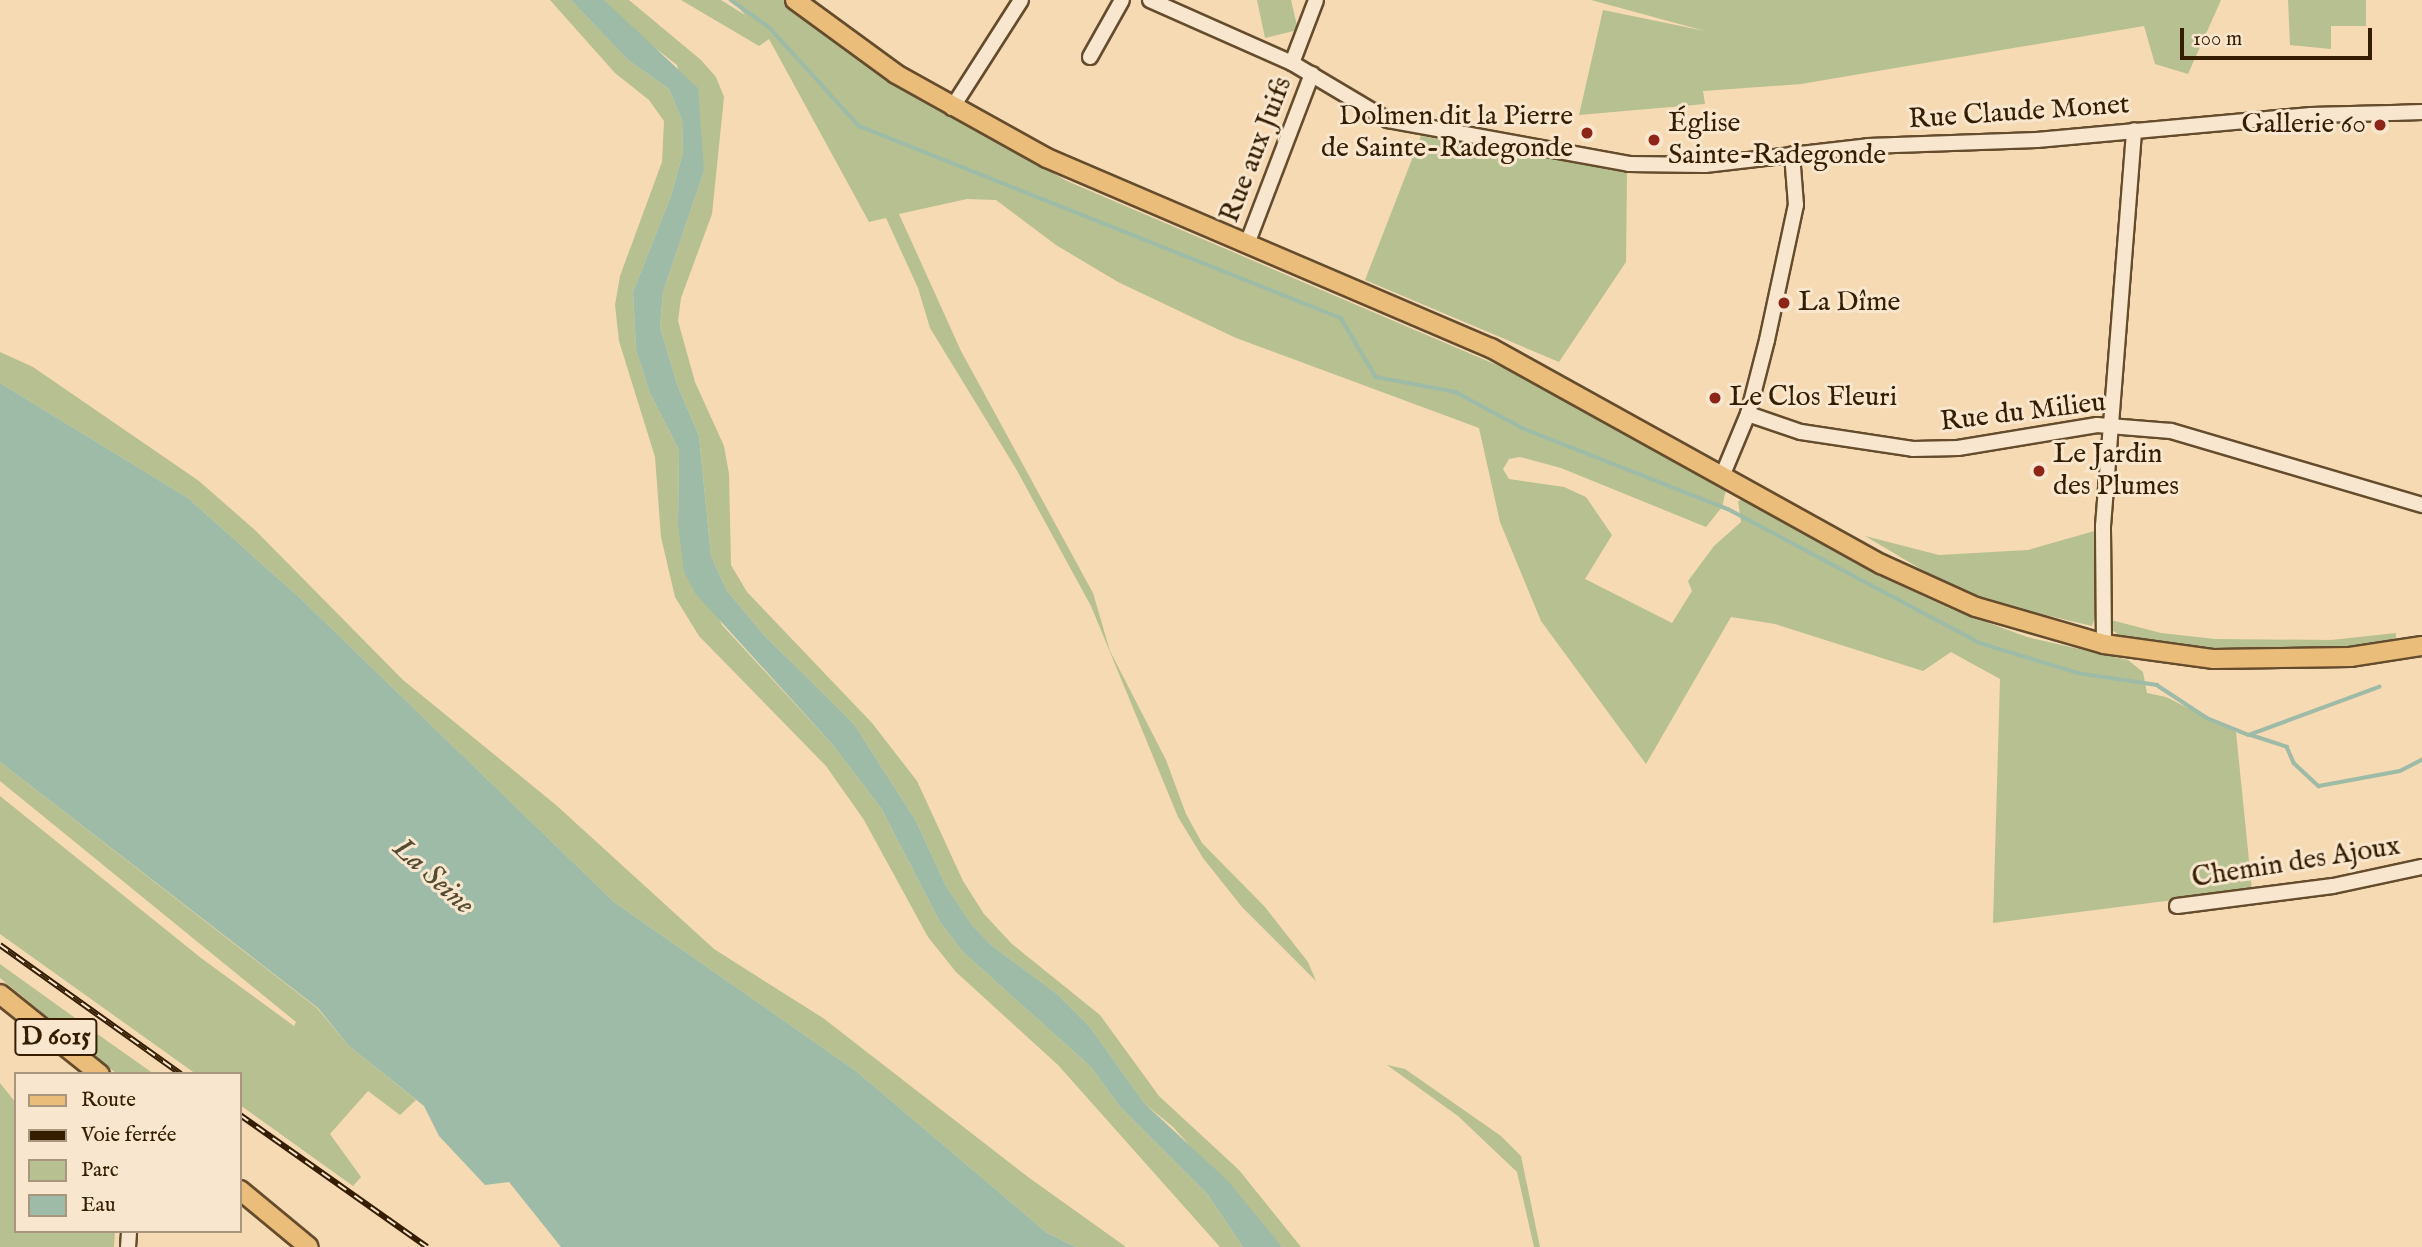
<!DOCTYPE html>
<html>
<head>
<meta charset="utf-8">
<style>
	body { margin:0 }
	#map { position:relative; width:2422px; height:1247px; overflow:hidden; background:#f5dab3; font-family:"IM FELL English",serif }
	div>[style] { position:absolute }
	.green>* { inset:0; background:#b7c090 }
	.water>* { inset:0; background:#9dbba7 }
	.stream>* { height:3.5px; margin:-1.75px; padding:0 1.75px; transform-origin:1.75px; border-radius:1.75px; background:#9dbba7 }
	.roads { filter:drop-shadow(2px 0 #654c2d) drop-shadow(-2px 0 #654c2d) drop-shadow(0 2px #654c2d) drop-shadow(0 -2px #654c2d) }
	.minor>* { height:14px; margin:-7px; padding:0 7px; transform-origin:7px; border-radius:7px; background:#f8e7ce }
	.major>* { height:18px; margin:-9px; padding:0 9px; transform-origin:9px; border-radius:9px; background:#eabd7a }
	.rail>* { height:6px; margin-top:-3px; transform-origin:0; background:repeating-linear-gradient(90deg,#f8e7ce 0 10px,#351d00 0 20px); box-sizing:border-box; border-block:2px solid #351d00 }
	.dots>* { width:19px; height:19px; translate:-50% -50%; box-sizing:border-box; border:4px solid #f8e7ce; border-radius:50% }
	span { translate:-50% -50%; white-space:nowrap; text-align:center; line-height:1.15; -webkit-text-stroke:6px #f8e7ce; paint-order:stroke }
	.shield-label span { padding:2px 5px; background:#f8e7ce; border:2px solid; border-radius:5px; -webkit-text-stroke-width:0 }
	.shield-label { font-size:26px; color:#351d00; font-weight:700 }
	.street-label { font-size:28px; color:#351d00 }
	.poi-label { font-size:28px; color:#351d00 }
	.right { translate:-100% -50%; text-align:right }
	.left { translate:0 -50%; text-align:left }
	.water-label { font-size:30px; color:#544c32; font-style:italic }
	.legend { position:absolute; left:14px; top:1072px; width:228px; height:161px; box-sizing:border-box; background:#f8e7ce; border:2px solid #aa967c; margin:0; padding:9px 12px; list-style:none; font-size:21px; color:#351d00 }
	.legend li { display:flex; align-items:center; gap:14px; height:35px }
	.legend b { width:35px; border:2px solid #aa967c }
	.scale { position:absolute; left:2180px; top:28px; width:192px; height:32px; box-sizing:border-box; border:4px solid #351d00; border-top:0; padding-left:9px; font-size:21px; line-height:24px; white-space:nowrap; color:#351d00; -webkit-text-stroke:5px #f8e7ce; paint-order:stroke }
</style>
</head>
<body>
<div id="map">
	<div class="green">
		<i style="clip-path:polygon(550px 0,571px 0,628px 60px,669px 89px,682px 120px,683px 152px,671px 196px,633px 292px,636px 350px,650px 393px,679px 450px,678px 523px,722px 625px,832px 744px,881px 808px,940px 922px,963px 952px,1091px 1067px,1120px 1107px,1208px 1195px,1243px 1247px,1220px 1247px,1058px 1065px,956px 972px,928px 937px,864px 820px,826px 766px,699px 636px,675px 597px,661px 537px,655px 457px,619px 341px,615px 305px,620px 276px,662px 162px,664px 121px,649px 100px,615px 73px)"></i>
		<i style="clip-path:polygon(604px 0,629px 0,701px 60px,716px 77px,724px 97px,712px 214px,681px 298px,678px 321px,695px 382px,724px 446px,729px 474px,731px 565px,747px 592px,872px 723px,917px 781px,963px 881px,984px 914px,1012px 944px,1100px 1015px,1159px 1096px,1239px 1170px,1301px 1247px,1282px 1247px,1173px 1127px,1145px 1104px,1090px 1027px,1057px 994px,991px 945px,972px 925px,946px 886px,916px 821px,854px 724px,764px 635px,727px 591px,711px 556px,699px 436px,677px 384px,660px 327px,663px 292px,704px 171px,677px 65px,631px 29px)"></i>
		<i style="clip-path:polygon(681px 0,721px 0,745px 15px,732px 0,788px 0,930px 104px,1067px 181px,1539px 383px,1726px 490px,1722px 507px,1706px 527px,1561px 468px,1520px 457px,1509px 459px,1503px 469px,1509px 479px,1564px 487px,1586px 497px,1612px 535px,1585px 579px,1672px 623px,1692px 591px,1688px 581px,1714px 546px,1741px 522px,1738px 501px,1747px 498px,1872px 572px,1951px 609px,2027px 637px,2128px 660px,2143px 672px,2147px 693px,2166px 697px,2236px 732px,2252px 890px,1993px 923px,2000px 679px,1951px 652px,1923px 671px,1775px 624px,1731px 617px,1646px 764px,1541px 621px,1500px 522px,1479px 428px,1236px 338px,1118px 282px,1056px 245px,996px 200px,967px 199px,899px 214px,961px 351px,1093px 593px,1110px 651px,1166px 760px,1186px 814px,1202px 843px,1265px 907px,1308px 962px,1316px 981px,1242px 907px,1203px 858px,1178px 817px,1091px 606px,1015px 467px,930px 328px,918px 288px,886px 218px,869px 222px,769px 39px,759px 46px)"></i>
		<i style="clip-path:polygon(1257px 0,1291px 0,1298px 30px,1265px 38px)"></i>
		<i style="clip-path:polygon(1591px 0,2221px 0,2188px 74px,2155px 64px,2144px 26px,1801px 84px,1703px 91px,1705px 104px,1579px 115px,1603px 10px,1705px 31px)"></i>
		<i style="clip-path:polygon(2288px 0,2366px 0,2366px 26px,2331px 26px,2331px 49px,2290px 45px)"></i>
		<i style="clip-path:polygon(1421px 136px,1528px 153px,1535px 150px,1627px 173px,1626px 262px,1559px 362px,1365px 280px)"></i>
		<i style="clip-path:polygon(0 352px,33px 367px,199px 481px,256px 531px,403px 680px,556px 805px,714px 949px,823px 1018px,1028px 1177px,1126px 1247px,1076px 1247px,1046px 1232px,856px 1071px,614px 902px,301px 599px,188px 498px,0 383px)"></i>
		<i style="clip-path:polygon(2098px 530px,2098px 609px,2092px 626px,1995px 603px,1936px 578px,1865px 536px,1939px 555px,2028px 550px)"></i>
		<i style="clip-path:polygon(2111px 620px,2161px 633px,2215px 639px,2331px 640px,2396px 633px,2395px 646px,2273px 653px,2166px 646px,2122px 637px,2112px 630px)"></i>
		<i style="clip-path:polygon(0 762px,317px 1008px,349px 1046px,416px 1100px,400px 1115px,368px 1091px,330px 1134px,361px 1177px,353px 1186px,240px 1105px,240px 1074px,196px 1074px,0 934px,0 796px,201px 958px,294px 1026px,296px 1022px,0 781px)"></i>
		<i style="clip-path:polygon(0 964px,103px 1038px,154px 1074px,117px 1074px,0 978px)"></i>
		<i style="clip-path:polygon(1387px 1065px,1405px 1069px,1501px 1136px,1521px 1156px,1540px 1247px,1534px 1247px,1517px 1172px,1458px 1116px)"></i>
		<i style="clip-path:polygon(0 1083px,16px 1103px,16px 1231px,115px 1231px,114px 1247px,0 1247px)"></i>
	</div>
	<div class="water">
		<i style="clip-path:polygon(571px 0,604px 0,698px 88px,704px 171px,663px 292px,660px 327px,677px 384px,699px 436px,711px 556px,727px 591px,764px 635px,854px 724px,916px 821px,946px 886px,972px 925px,991px 945px,1057px 994px,1090px 1027px,1145px 1104px,1228px 1181px,1282px 1247px,1243px 1247px,1208px 1195px,1120px 1107px,1091px 1067px,963px 952px,940px 922px,881px 808px,832px 744px,695px 593px,684px 572px,678px 523px,679px 450px,650px 393px,636px 350px,633px 292px,671px 196px,683px 152px,682px 120px,669px 89px,628px 60px)"></i>
		<i style="clip-path:polygon(0 383px,188px 498px,301px 599px,614px 902px,856px 1071px,1046px 1232px,1076px 1247px,561px 1247px,509px 1182px,485px 1185px,439px 1136px,424px 1106px,349px 1046px,318px 1008px,0 762px)"></i>
	</div>
	<div class="stream">
		<i style="left:731px;top:0;width:47px;rotate:35.4deg"></i>
		<i style="left:769px;top:27px;width:134px;rotate:47.7deg"></i>
		<i style="left:859px;top:126px;width:519px;rotate:21.72deg"></i>
		<i style="left:1341px;top:318px;width:69px;rotate:59.3deg"></i>
		<i style="left:1376px;top:377px;width:81px;rotate:10.6deg"></i>
		<i style="left:1456px;top:392px;width:75px;rotate:28.6deg"></i>
		<i style="left:1522px;top:428px;width:221px;rotate:21.5deg"></i>
		<i style="left:1728px;top:509px;width:285px;rotate:28deg"></i>
		<i style="left:1980px;top:643px;width:102px;rotate:17deg"></i>
		<i style="left:2078px;top:673px;width:80px;rotate:8.6deg"></i>
		<i style="left:2157px;top:685px;width:60px;rotate:33.4deg"></i>
		<i style="left:2207px;top:718px;width:45px;rotate:22deg"></i>
		<i style="left:2249px;top:735px;width:139px;rotate:-20.3deg"></i>
		<i style="left:2251px;top:735px;width:38px;rotate:18deg"></i>
		<i style="left:2287px;top:747px;width:17px;rotate:66deg"></i>
		<i style="left:2294px;top:763px;width:34px;rotate:43deg"></i>
		<i style="left:2319px;top:786px;width:82px;rotate:-10.5deg"></i>
		<i style="left:2400px;top:771px;width:25px;rotate:-27deg"></i>
	</div>
	<div class="roads">
		<div class="minor">
			<i style="left:1150px;top:0;width:155px;rotate:23.9deg"></i>
			<i style="left:1292px;top:63px;width:112px;rotate:30.7deg"></i>
			<i style="left:1388px;top:120px;width:245px;rotate:10.3deg"></i>
			<i style="left:1629px;top:164px;width:76px;rotate:0.8deg"></i>
			<i style="left:1705px;top:165px;width:164px;rotate:-6.6deg"></i>
			<i style="left:1868px;top:146px;width:169px;rotate:-2deg"></i>
			<i style="left:2037px;top:140px;width:275px;rotate:-5.2deg"></i>
			<i style="left:2311px;top:115px;width:111px;rotate:-1.5deg"></i>
			<i style="left:1090px;top:57px;width:65px;rotate:-60.7deg"></i>
			<i style="left:1292px;top:63px;width:67px;rotate:-69.1deg"></i>
			<i style="left:952px;top:108px;width:128px;rotate:-57.4deg"></i>
			<i style="left:1247px;top:244px;width:182px;rotate:-69.1deg"></i>
			<i style="left:1748px;top:414px;width:56px;rotate:18.8deg"></i>
			<i style="left:1801px;top:432px;width:113px;rotate:8.6deg"></i>
			<i style="left:1913px;top:449px;width:45px;rotate:-1.3deg"></i>
			<i style="left:1958px;top:448px;width:141px;rotate:-9.4deg"></i>
			<i style="left:2097px;top:425px;width:74px;rotate:4.6deg"></i>
			<i style="left:2171px;top:431px;width:262px;rotate:16.4deg"></i>
			<i style="left:1723px;top:474px;width:65px;rotate:-67.4deg"></i>
			<i style="left:1748px;top:414px;width:76px;rotate:-75.6deg"></i>
			<i style="left:1767px;top:340px;width:138px;rotate:-77.9deg"></i>
			<i style="left:1796px;top:205px;width:51px;rotate:-94.5deg"></i>
			<i style="left:2104px;top:644px;width:118px;rotate:-90.5deg"></i>
			<i style="left:2103px;top:526px;width:397px;rotate:-85.5deg"></i>
			<i style="left:2177px;top:906px;width:157px;rotate:-7.3deg"></i>
			<i style="left:2333px;top:886px;width:91px;rotate:-12.1deg"></i>
			<i style="left:128px;top:1247px;width:16px;rotate:-86deg"></i>
		</div>
		<div class="major">
			<i style="left:795px;top:0;width:125px;rotate:36.2deg"></i>
			<i style="left:896px;top:74px;width:173px;rotate:29.1deg"></i>
			<i style="left:1047px;top:158px;width:483px;rotate:23.2deg"></i>
			<i style="left:1491px;top:348px;width:446px;rotate:29deg"></i>
			<i style="left:1881px;top:564px;width:104px;rotate:24.4deg"></i>
			<i style="left:1976px;top:607px;width:133px;rotate:16.1deg"></i>
			<i style="left:2104px;top:644px;width:111px;rotate:7.8deg"></i>
			<i style="left:2214px;top:659px;width:136px;rotate:-0.8deg"></i>
			<i style="left:2350px;top:657px;width:73px;rotate:-8.7deg"></i>
			<i style="left:0;top:994px;width:128px;rotate:38.7deg"></i>
			<i style="left:240px;top:1190px;width:89px;rotate:39.6deg"></i>
		</div>
	</div>
	<div class="rail">
		<i style="left:0;top:945px;width:222px;rotate:35.5deg"></i>
		<i style="left:240px;top:1115px;width:229px;rotate:35.2deg"></i>
	</div>
	<div class="dots">
		<i style="left:2380px;top:125px;background:#8f2418"></i>
		<i style="left:1587px;top:133px;background:#8f2418"></i>
		<i style="left:1654px;top:140px;background:#8f2418"></i>
		<i style="left:1784px;top:303px;background:#8f2418"></i>
		<i style="left:1715px;top:398px;background:#8f2418"></i>
		<i style="left:2039px;top:471px;background:#8f2418"></i>
	</div>
	<div class="shield-label">
		<span style="left:56px;top:1037px">D 6015</span>
	</div>
	<div class="street-label">
		<span style="left:2019px;top:113px;rotate:-4deg">Rue Claude Monet</span>
		<span style="left:1257px;top:150px;rotate:-69deg">Rue aux Juifs</span>
		<span style="left:2023px;top:413px;rotate:-7deg">Rue du Milieu</span>
		<span style="left:2296px;top:863px;rotate:-9deg">Chemin des Ajoux</span>
	</div>
	<div class="poi-label">
		<span class="right" style="left:1573px;top:133px">Dolmen dit la Pierre<br>de Sainte-Radegonde</span>
		<span class="left" style="left:1668px;top:140px">Église<br>Sainte-Radegonde</span>
		<span class="right" style="left:2366px;top:125px">Gallerie 60</span>
		<span class="left" style="left:1798px;top:303px">La Dîme</span>
		<span class="left" style="left:1729px;top:398px">Le Clos Fleuri</span>
		<span class="left" style="left:2053px;top:471px">Le Jardin<br>des Plumes</span>
	</div>
	<div class="water-label">
		<span style="left:433px;top:877px;rotate:42deg">La Seine</span>
	</div>
	<ul class="legend">
	<li><b style="height:9px;background:#eabd7a"></b>Route</li>
	<li><b style="height:9px;background:#351d00"></b>Voie ferrée</li>
	<li><b style="height:19px;background:#b7c090"></b>Parc</li>
	<li><b style="height:19px;background:#9dbba7"></b>Eau</li>
	</ul>
	<div class="scale">100 m</div>
</div>
</body>
</html>
